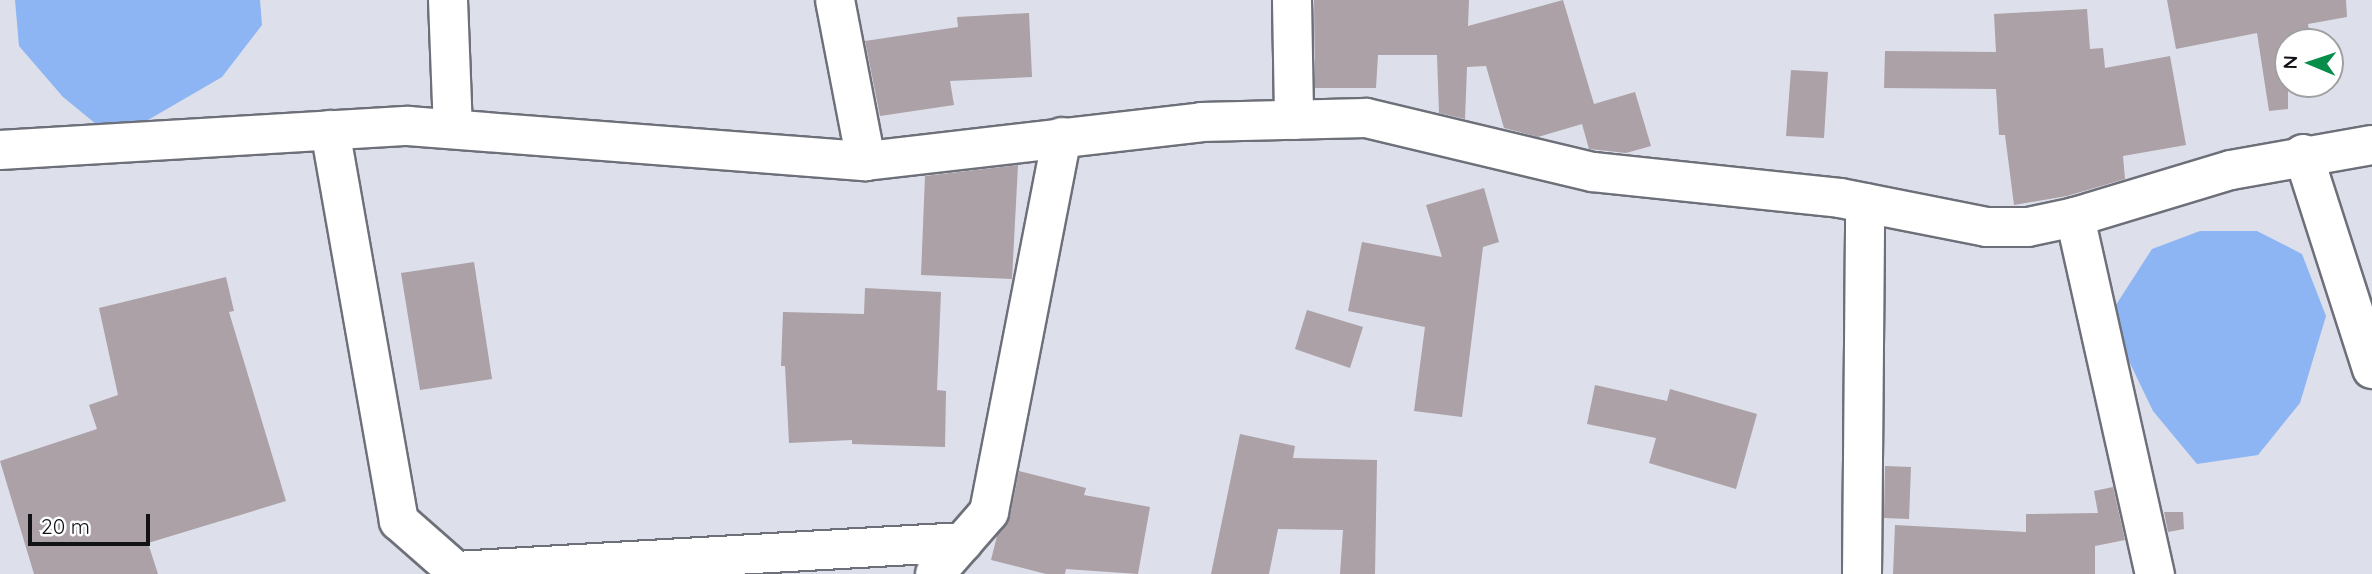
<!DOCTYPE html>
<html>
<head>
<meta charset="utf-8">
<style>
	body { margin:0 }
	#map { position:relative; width:2372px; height:574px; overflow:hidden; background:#dddfea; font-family:Quicksand,sans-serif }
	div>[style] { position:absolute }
	.water>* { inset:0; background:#8eb5f3 }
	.building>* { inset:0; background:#aba1a7 }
	.roads { filter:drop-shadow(2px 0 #6e7079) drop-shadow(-2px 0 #6e7079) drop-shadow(0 2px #6e7079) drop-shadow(0 -2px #6e7079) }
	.street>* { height:38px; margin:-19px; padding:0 19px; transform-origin:19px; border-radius:19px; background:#fff }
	span { translate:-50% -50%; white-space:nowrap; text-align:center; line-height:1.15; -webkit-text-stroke:5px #fff; paint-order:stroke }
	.north { position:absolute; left:2274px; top:28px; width:70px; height:70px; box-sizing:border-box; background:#fff; border:2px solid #a0a0a2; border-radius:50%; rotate:272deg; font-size:19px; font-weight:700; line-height:28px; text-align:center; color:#111216 }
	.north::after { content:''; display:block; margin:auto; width:24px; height:32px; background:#078d4a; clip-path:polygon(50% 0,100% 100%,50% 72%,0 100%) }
	.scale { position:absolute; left:28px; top:514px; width:122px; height:32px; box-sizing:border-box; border:4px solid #111216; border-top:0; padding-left:9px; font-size:21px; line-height:24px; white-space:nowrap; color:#111216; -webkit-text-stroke:5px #fff; paint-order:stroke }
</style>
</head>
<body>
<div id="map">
	<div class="water">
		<i style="clip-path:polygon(15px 0,260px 0,262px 25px,222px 77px,148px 120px,101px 128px,63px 97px,19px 46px)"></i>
		<i style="clip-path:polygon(2200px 231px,2257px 231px,2302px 254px,2326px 316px,2300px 403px,2258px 455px,2197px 464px,2153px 411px,2127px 357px,2112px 311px,2152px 249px)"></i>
	</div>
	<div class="building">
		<i style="clip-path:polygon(1314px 0,1469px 0,1468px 26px,1563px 0,1594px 104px,1635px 92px,1651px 146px,1626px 153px,1589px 149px,1582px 124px,1538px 137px,1504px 128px,1486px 66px,1467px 67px,1465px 119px,1439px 113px,1437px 55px,1378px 55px,1376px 88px,1315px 88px)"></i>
		<i style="clip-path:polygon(2167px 0,2346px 0,2347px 17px,2308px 24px,2311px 42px,2288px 42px,2288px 109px,2269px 111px,2257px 33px,2176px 49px)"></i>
		<i style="clip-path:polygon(2087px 9px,2090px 49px,2103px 48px,2105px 68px,2170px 56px,2186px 145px,2123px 156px,2125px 179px,2067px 196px,2014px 205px,2005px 135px,1999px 135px,1996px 89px,1884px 88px,1885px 51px,1996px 52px,1994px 14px)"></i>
		<i style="clip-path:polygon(1029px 13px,1032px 77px,950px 81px,954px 105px,880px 116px,865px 41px,958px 27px,957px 17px)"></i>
		<i style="clip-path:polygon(1791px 70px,1828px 72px,1824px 138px,1786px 136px)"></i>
		<i style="clip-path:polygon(1018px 165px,1012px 279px,921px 275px,925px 176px)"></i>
		<i style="clip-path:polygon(1484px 188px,1499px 242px,1483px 247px,1462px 417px,1414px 411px,1425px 327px,1348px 311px,1362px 242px,1442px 257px,1426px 205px)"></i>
		<i style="clip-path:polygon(474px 262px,492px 379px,420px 390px,401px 273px)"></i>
		<i style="clip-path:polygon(226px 277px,234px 311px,229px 312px,286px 501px,148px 543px,158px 574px,34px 574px,0 461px,97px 429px,89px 405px,118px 395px,99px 308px)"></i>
		<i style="clip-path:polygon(865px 288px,941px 292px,937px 390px,946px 391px,945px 447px,852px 444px,852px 440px,789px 443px,785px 366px,781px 366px,783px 312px,864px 314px)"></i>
		<i style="clip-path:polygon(1307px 310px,1363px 327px,1350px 368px,1295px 349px)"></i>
		<i style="clip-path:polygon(1595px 385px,1667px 401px,1670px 389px,1757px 414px,1736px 489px,1649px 463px,1656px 438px,1587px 424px)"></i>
		<i style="clip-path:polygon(1240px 434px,1295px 446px,1293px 458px,1377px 460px,1375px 574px,1340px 574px,1343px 530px,1278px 529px,1269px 574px,1211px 574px)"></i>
		<i style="clip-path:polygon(1885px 466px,1911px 467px,1909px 519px,1884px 518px)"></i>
		<i style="clip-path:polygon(1019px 471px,1086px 488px,1084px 495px,1150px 507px,1138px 574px,1066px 569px,1065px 574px,1046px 574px,991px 560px,997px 536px,1010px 516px)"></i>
		<i style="clip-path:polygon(2113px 487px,2125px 540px,2095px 546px,2095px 574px,1893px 574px,1895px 525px,2026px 532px,2026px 514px,2098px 513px,2094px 491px)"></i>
		<i style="clip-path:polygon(2164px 512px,2183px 512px,2184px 529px,2168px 532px)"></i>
	</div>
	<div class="roads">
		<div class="street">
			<i style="left:448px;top:0;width:129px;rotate:87.8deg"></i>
			<i style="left:835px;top:0;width:164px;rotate:79.1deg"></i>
			<i style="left:1292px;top:0;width:120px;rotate:89deg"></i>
			<i style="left:330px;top:130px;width:397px;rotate:80deg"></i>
			<i style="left:399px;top:521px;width:76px;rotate:41.3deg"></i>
			<i style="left:456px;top:571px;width:508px;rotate:-3.27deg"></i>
			<i style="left:0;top:150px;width:409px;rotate:-3.4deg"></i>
			<i style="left:408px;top:126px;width:459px;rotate:4.4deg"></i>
			<i style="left:866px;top:161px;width:337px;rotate:-6.6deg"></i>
			<i style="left:1201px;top:122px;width:165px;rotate:-1.4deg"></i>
			<i style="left:1366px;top:118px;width:233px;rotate:13.4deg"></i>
			<i style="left:1593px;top:172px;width:248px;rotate:6deg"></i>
			<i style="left:1840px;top:198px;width:149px;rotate:11.2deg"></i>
			<i style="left:1986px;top:227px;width:42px"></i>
			<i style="left:2028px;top:227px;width:48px;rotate:-12deg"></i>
			<i style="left:2075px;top:217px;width:163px;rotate:-16.8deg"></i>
			<i style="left:2231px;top:170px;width:143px;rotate:-10.1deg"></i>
			<i style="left:2303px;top:154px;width:226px;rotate:72.2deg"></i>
			<i style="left:2075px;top:217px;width:366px;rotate:77.4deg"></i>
			<i style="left:935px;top:574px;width:82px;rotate:-48.9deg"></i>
			<i style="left:989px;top:512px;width:382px;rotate:-79deg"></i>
			<i style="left:1862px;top:574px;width:371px;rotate:-89.5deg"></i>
		</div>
	</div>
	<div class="north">N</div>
	<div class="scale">20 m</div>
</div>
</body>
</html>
